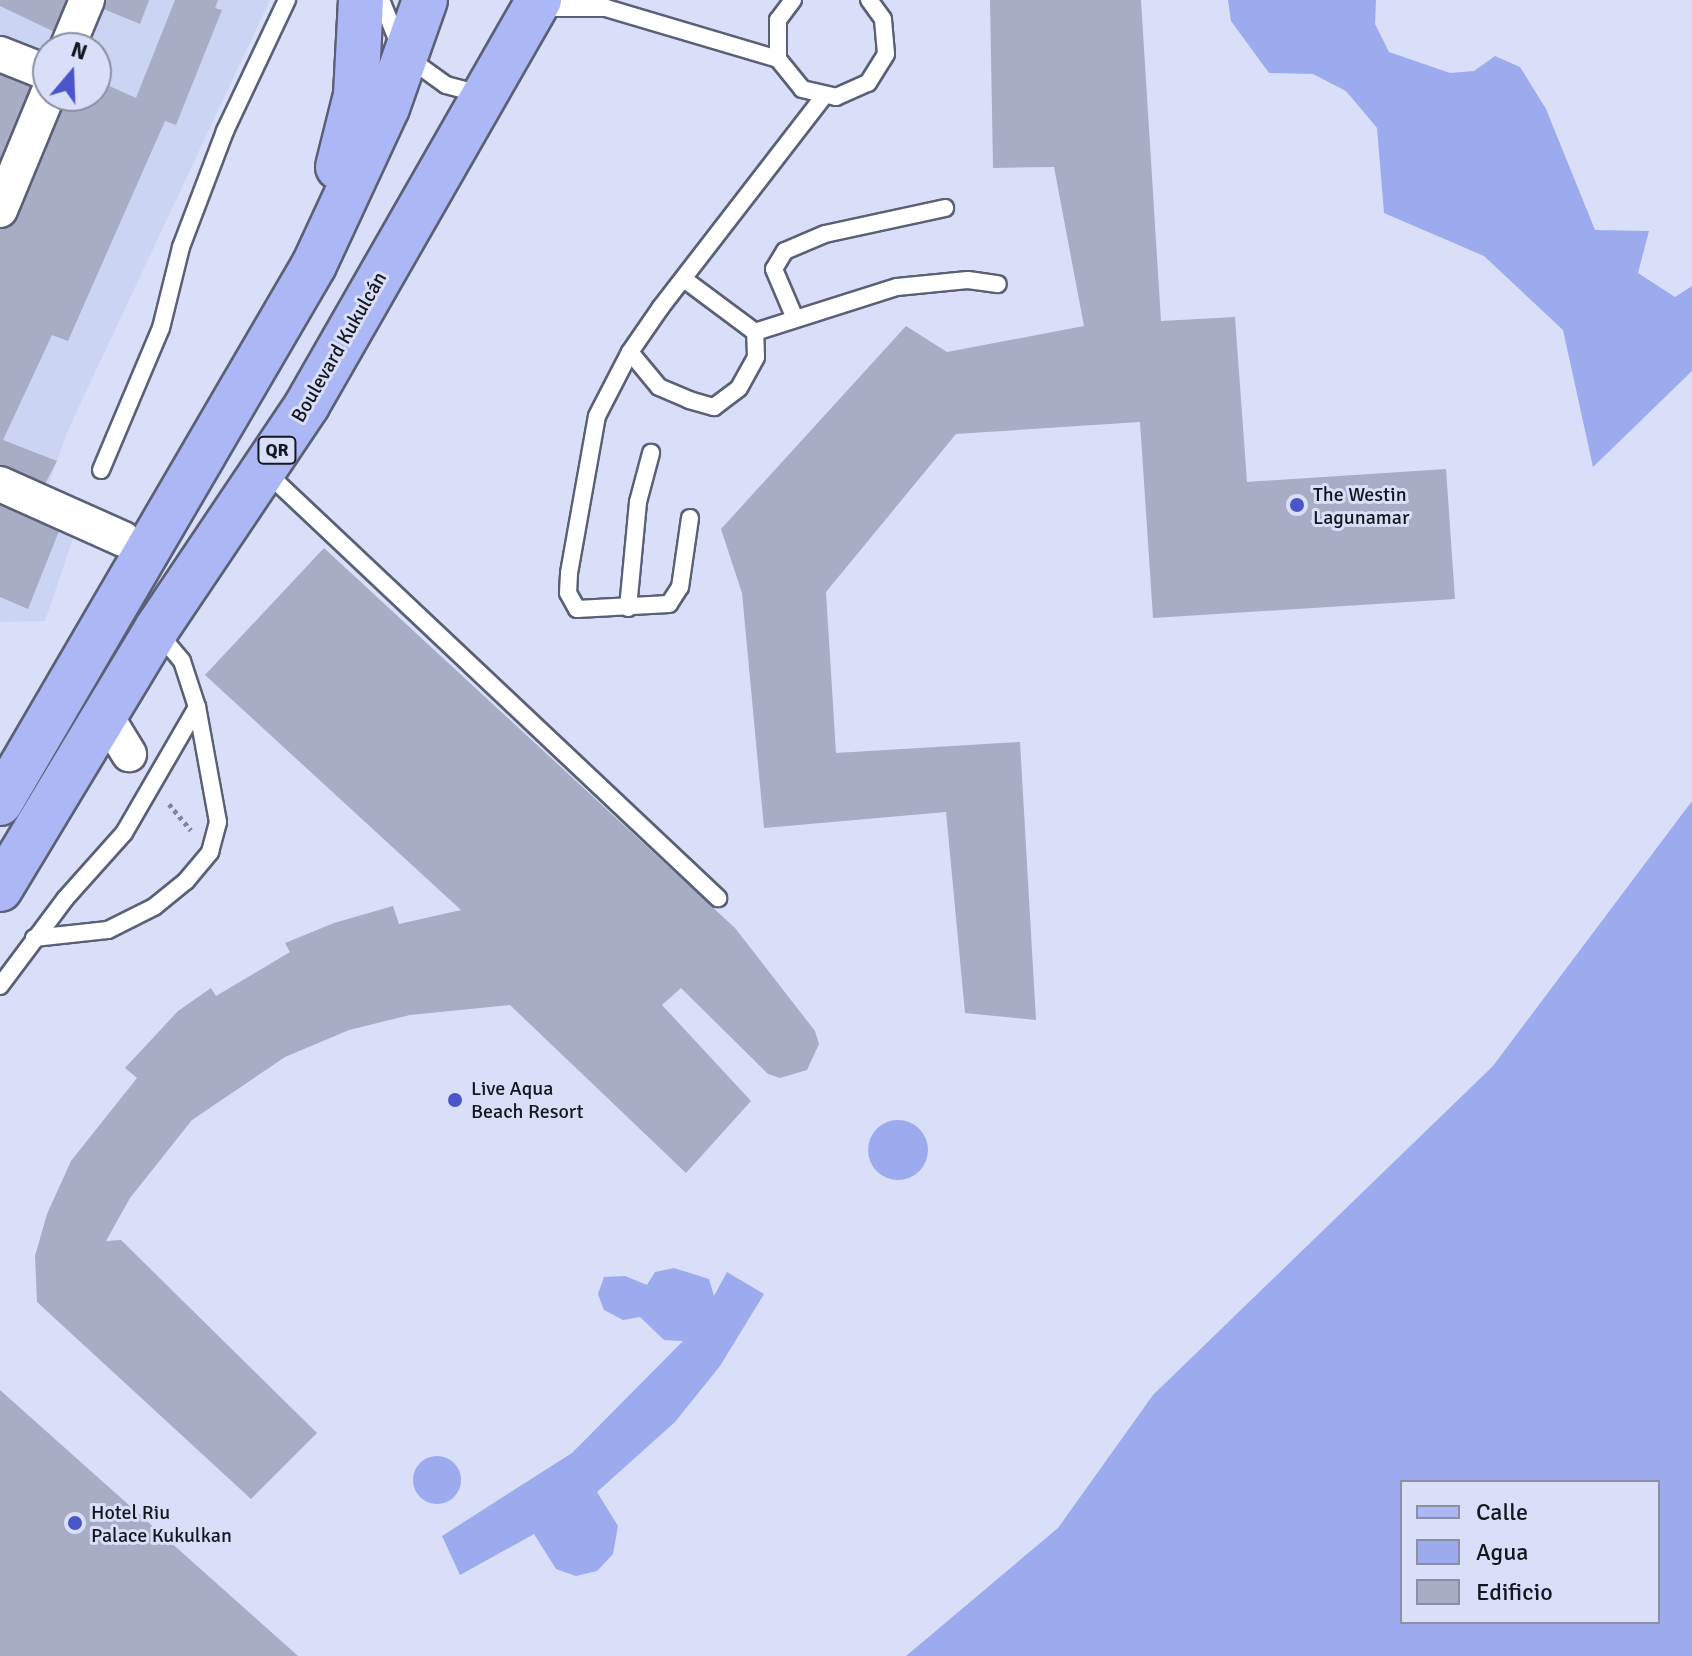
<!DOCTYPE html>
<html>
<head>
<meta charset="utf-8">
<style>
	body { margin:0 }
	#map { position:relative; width:1692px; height:1656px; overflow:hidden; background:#d9dff8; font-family:Signika,sans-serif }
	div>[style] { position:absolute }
	.built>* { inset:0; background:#ccd4f4 }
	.water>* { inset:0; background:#9babee }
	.round { border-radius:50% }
	.building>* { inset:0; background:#a7adc5 }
	.path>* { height:5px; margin-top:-2.5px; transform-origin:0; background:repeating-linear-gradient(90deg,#828698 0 4px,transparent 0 8px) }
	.roads { filter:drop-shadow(2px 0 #5a6075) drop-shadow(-2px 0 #5a6075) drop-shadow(0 2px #5a6075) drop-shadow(0 -2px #5a6075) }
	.lane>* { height:16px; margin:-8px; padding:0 8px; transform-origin:8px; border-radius:8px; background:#fff }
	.street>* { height:34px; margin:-17px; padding:0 17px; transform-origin:17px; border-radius:17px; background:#fff }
	.primary>* { height:44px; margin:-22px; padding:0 22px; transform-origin:22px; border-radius:22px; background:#acb7f5 }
	.dots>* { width:22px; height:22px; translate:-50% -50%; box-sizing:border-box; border:4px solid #d9dff8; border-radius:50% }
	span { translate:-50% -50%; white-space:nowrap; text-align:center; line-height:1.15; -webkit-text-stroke:6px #d9dff8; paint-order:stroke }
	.shield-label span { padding:2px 6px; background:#d9dff8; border:2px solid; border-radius:6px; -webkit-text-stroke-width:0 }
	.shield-label { font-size:18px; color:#151720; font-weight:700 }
	.street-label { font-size:20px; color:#151720 }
	.poi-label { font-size:20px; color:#151720 }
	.left { translate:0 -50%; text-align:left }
	.legend { position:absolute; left:1400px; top:1480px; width:260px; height:144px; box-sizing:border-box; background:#d9dff8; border:2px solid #8b8fa2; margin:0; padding:10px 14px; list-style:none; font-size:24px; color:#151720 }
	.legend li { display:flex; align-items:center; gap:16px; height:40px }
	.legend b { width:40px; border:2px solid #8b8fa2 }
	.north { position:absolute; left:32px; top:32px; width:80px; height:80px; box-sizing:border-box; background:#d9dff8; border:2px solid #8b8fa2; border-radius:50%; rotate:19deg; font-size:22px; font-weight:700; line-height:32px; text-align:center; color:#151720 }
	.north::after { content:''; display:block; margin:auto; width:28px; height:36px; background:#4a55ca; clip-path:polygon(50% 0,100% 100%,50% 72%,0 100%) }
</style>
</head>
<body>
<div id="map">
	<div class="built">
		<i style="clip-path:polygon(evenodd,0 0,270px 0,68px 430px,45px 494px,79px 521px,45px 621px,0 622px,0 0,48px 48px,96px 48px,96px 96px,48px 96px,48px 48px)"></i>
	</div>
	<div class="water">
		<i style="clip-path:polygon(1228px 0,1376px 0,1375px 24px,1389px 52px,1450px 73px,1474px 71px,1495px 56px,1520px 67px,1546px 109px,1595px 230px,1649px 231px,1638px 273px,1675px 297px,1692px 286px,1692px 371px,1593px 467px,1563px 330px,1484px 256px,1384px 213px,1377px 128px,1346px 91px,1313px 74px,1269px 73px,1231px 21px)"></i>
		<i style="clip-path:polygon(evenodd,1692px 801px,1692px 1656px,906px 1656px,1058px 1528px,1153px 1395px,1493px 1066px,1692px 801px,1658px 1482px,1658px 1622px,1402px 1622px,1402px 1482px,1658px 1482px)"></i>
		<i class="round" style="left:868px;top:1120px;width:60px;height:60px"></i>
		<i style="clip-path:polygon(674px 1268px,709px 1279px,714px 1296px,727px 1272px,764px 1294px,720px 1366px,675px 1422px,597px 1492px,618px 1526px,613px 1554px,597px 1571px,576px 1576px,556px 1569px,534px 1534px,460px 1575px,442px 1536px,572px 1453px,683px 1341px,664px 1340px,640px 1317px,623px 1320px,604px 1310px,598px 1294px,604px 1277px,625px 1276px,647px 1285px,655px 1272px)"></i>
		<i class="round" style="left:413px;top:1456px;width:48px;height:48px"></i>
	</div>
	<div class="building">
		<i style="clip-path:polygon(0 0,80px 0,63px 36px,0 6px)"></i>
		<i style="clip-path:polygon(104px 0,149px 0,140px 24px,101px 8px)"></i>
		<i style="clip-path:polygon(175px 0,218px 0,215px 8px,222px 10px,176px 125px,165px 121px,68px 341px,52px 335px,3px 440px,57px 461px,35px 503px,65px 516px,28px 609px,0 597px,0 38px,48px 96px,96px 96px,96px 80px,136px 98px)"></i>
		<i style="clip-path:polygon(990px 0,1141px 0,1161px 321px,1235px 317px,1247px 482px,1446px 469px,1455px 599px,1153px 618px,1140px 422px,956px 434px,826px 592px,836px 753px,1020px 742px,1036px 1020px,965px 1013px,946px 812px,764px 828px,742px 593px,721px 529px,906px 326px,947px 352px,1084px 326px,1054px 167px,993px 168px)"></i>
		<i style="clip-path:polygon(324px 548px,735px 928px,815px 1031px,819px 1044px,807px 1070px,780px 1078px,768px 1074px,681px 988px,662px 1005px,751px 1101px,686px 1173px,510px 1005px,410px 1015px,349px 1030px,285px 1057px,192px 1120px,130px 1198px,106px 1241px,121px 1240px,317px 1433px,251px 1499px,37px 1302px,35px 1256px,47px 1214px,71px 1161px,137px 1078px,125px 1068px,178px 1011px,211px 988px,216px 996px,290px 952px,285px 943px,334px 923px,393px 906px,399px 924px,461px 910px,205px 675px)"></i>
		<i style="clip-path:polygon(0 1390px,298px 1656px,0 1656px)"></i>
	</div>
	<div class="path">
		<i style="left:169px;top:804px;width:34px;rotate:50deg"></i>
	</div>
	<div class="roads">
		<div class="lane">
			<i style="left:381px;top:0;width:58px;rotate:67.8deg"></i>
			<i style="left:403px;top:54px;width:53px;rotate:35.8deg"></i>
			<i style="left:446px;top:85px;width:35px;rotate:15deg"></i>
			<i style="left:793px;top:0;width:25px;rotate:127deg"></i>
			<i style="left:778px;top:20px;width:39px;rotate:90deg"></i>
			<i style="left:778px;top:59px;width:38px;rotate:51deg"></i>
			<i style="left:802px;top:89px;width:35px;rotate:13deg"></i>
			<i style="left:836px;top:97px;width:35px;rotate:-24deg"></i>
			<i style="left:868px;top:83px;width:34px;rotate:-58deg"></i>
			<i style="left:886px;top:54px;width:35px;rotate:-95deg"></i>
			<i style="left:883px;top:19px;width:24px;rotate:-126deg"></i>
			<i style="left:540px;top:8px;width:66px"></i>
			<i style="left:606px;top:8px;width:179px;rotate:16.5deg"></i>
			<i style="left:794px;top:316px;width:51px;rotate:-113.1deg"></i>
			<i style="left:774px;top:269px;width:21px;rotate:-59deg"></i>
			<i style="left:785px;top:251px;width:43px;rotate:-23deg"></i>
			<i style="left:825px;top:234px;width:123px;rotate:-12.2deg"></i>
			<i style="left:755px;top:332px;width:149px;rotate:-17.6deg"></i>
			<i style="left:897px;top:287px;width:71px;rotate:-5.6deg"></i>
			<i style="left:968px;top:280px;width:30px;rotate:8deg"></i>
			<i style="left:630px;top:352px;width:45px;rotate:50.4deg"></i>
			<i style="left:659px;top:387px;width:33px;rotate:23deg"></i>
			<i style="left:689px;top:400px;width:26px;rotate:16deg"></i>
			<i style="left:714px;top:407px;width:31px;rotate:-37deg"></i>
			<i style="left:739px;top:388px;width:35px;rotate:-61deg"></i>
			<i style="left:756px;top:357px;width:25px;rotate:-92deg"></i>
			<i style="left:755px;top:332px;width:89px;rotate:-143.3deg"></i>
			<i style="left:101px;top:470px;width:154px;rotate:-67.1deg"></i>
			<i style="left:161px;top:328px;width:83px;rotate:-76.1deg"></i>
			<i style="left:181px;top:247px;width:124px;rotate:-69.2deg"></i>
			<i style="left:225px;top:131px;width:145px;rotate:-64.7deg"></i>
			<i style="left:265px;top:471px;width:623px;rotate:43.31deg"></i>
			<i style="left:690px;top:518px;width:70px;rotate:98.2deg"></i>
			<i style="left:680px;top:587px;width:20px;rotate:123deg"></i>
			<i style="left:669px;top:604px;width:92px;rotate:176.9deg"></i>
			<i style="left:577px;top:609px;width:18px;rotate:-119deg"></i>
			<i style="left:568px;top:593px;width:20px;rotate:-87deg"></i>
			<i style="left:569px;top:573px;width:159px;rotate:-79.9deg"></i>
			<i style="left:597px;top:416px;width:72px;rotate:-62.7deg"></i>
			<i style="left:630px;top:352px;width:55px;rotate:-55.4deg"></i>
			<i style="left:661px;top:307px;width:267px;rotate:-52.3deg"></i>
			<i style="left:628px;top:608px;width:106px;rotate:-84.6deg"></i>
			<i style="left:638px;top:502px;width:51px;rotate:-75.1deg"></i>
			<i style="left:34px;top:938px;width:74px;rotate:-6.2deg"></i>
			<i style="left:108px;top:930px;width:51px;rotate:-26.6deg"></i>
			<i style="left:154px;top:907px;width:41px;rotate:-39.1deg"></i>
			<i style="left:186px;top:881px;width:38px;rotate:-50deg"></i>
			<i style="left:210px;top:852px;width:31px;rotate:-75deg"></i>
			<i style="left:218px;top:822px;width:117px;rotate:-100.3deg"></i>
			<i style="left:0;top:986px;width:109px;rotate:-53.2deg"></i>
			<i style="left:65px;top:899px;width:89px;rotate:-48.2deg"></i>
			<i style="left:124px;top:833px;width:146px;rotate:-59.9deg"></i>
			<i style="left:197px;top:707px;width:48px;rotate:-108.1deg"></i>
			<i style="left:182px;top:661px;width:39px;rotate:-130deg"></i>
		</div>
		<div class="street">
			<i style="left:67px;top:48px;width:52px;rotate:-67.4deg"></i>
			<i style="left:0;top:54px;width:52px;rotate:21.6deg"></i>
			<i style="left:0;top:210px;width:126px;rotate:-67.5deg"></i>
			<i style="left:0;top:484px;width:135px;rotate:24.1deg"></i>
			<i style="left:105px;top:715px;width:46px;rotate:58.4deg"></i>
		</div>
		<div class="primary">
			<i style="left:338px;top:167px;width:74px;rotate:-76deg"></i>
			<i style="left:356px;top:95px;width:95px;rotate:-87deg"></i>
			<i style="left:0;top:803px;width:623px;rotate:-59.73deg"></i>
			<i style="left:314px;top:265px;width:173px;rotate:-65.1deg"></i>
			<i style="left:387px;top:108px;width:114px;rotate:-70.6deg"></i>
			<i style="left:0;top:889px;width:302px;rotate:-58.9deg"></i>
			<i style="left:156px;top:630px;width:271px;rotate:-56.1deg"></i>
			<i style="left:307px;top:405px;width:467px;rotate:-60.2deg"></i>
		</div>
	</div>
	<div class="dots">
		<i style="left:1297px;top:505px;background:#4a55ca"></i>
		<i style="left:455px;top:1100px;background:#4a55ca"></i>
		<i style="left:75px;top:1523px;background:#4a55ca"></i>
	</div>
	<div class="shield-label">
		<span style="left:277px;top:450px">QR</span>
	</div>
	<div class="street-label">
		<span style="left:339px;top:347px;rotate:-60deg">Boulevard Kukulcán</span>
	</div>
	<div class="poi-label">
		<span class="left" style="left:1313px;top:506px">The Westin<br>Lagunamar</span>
		<span class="left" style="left:471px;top:1100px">Live Aqua<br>Beach Resort</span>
		<span class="left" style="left:91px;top:1524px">Hotel Riu<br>Palace Kukulkan</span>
	</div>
	<ul class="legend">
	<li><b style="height:10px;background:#acb7f5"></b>Calle</li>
	<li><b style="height:22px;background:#9babee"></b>Agua</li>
	<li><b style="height:22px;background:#a7adc5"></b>Edificio</li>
	</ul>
	<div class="north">N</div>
</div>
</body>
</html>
